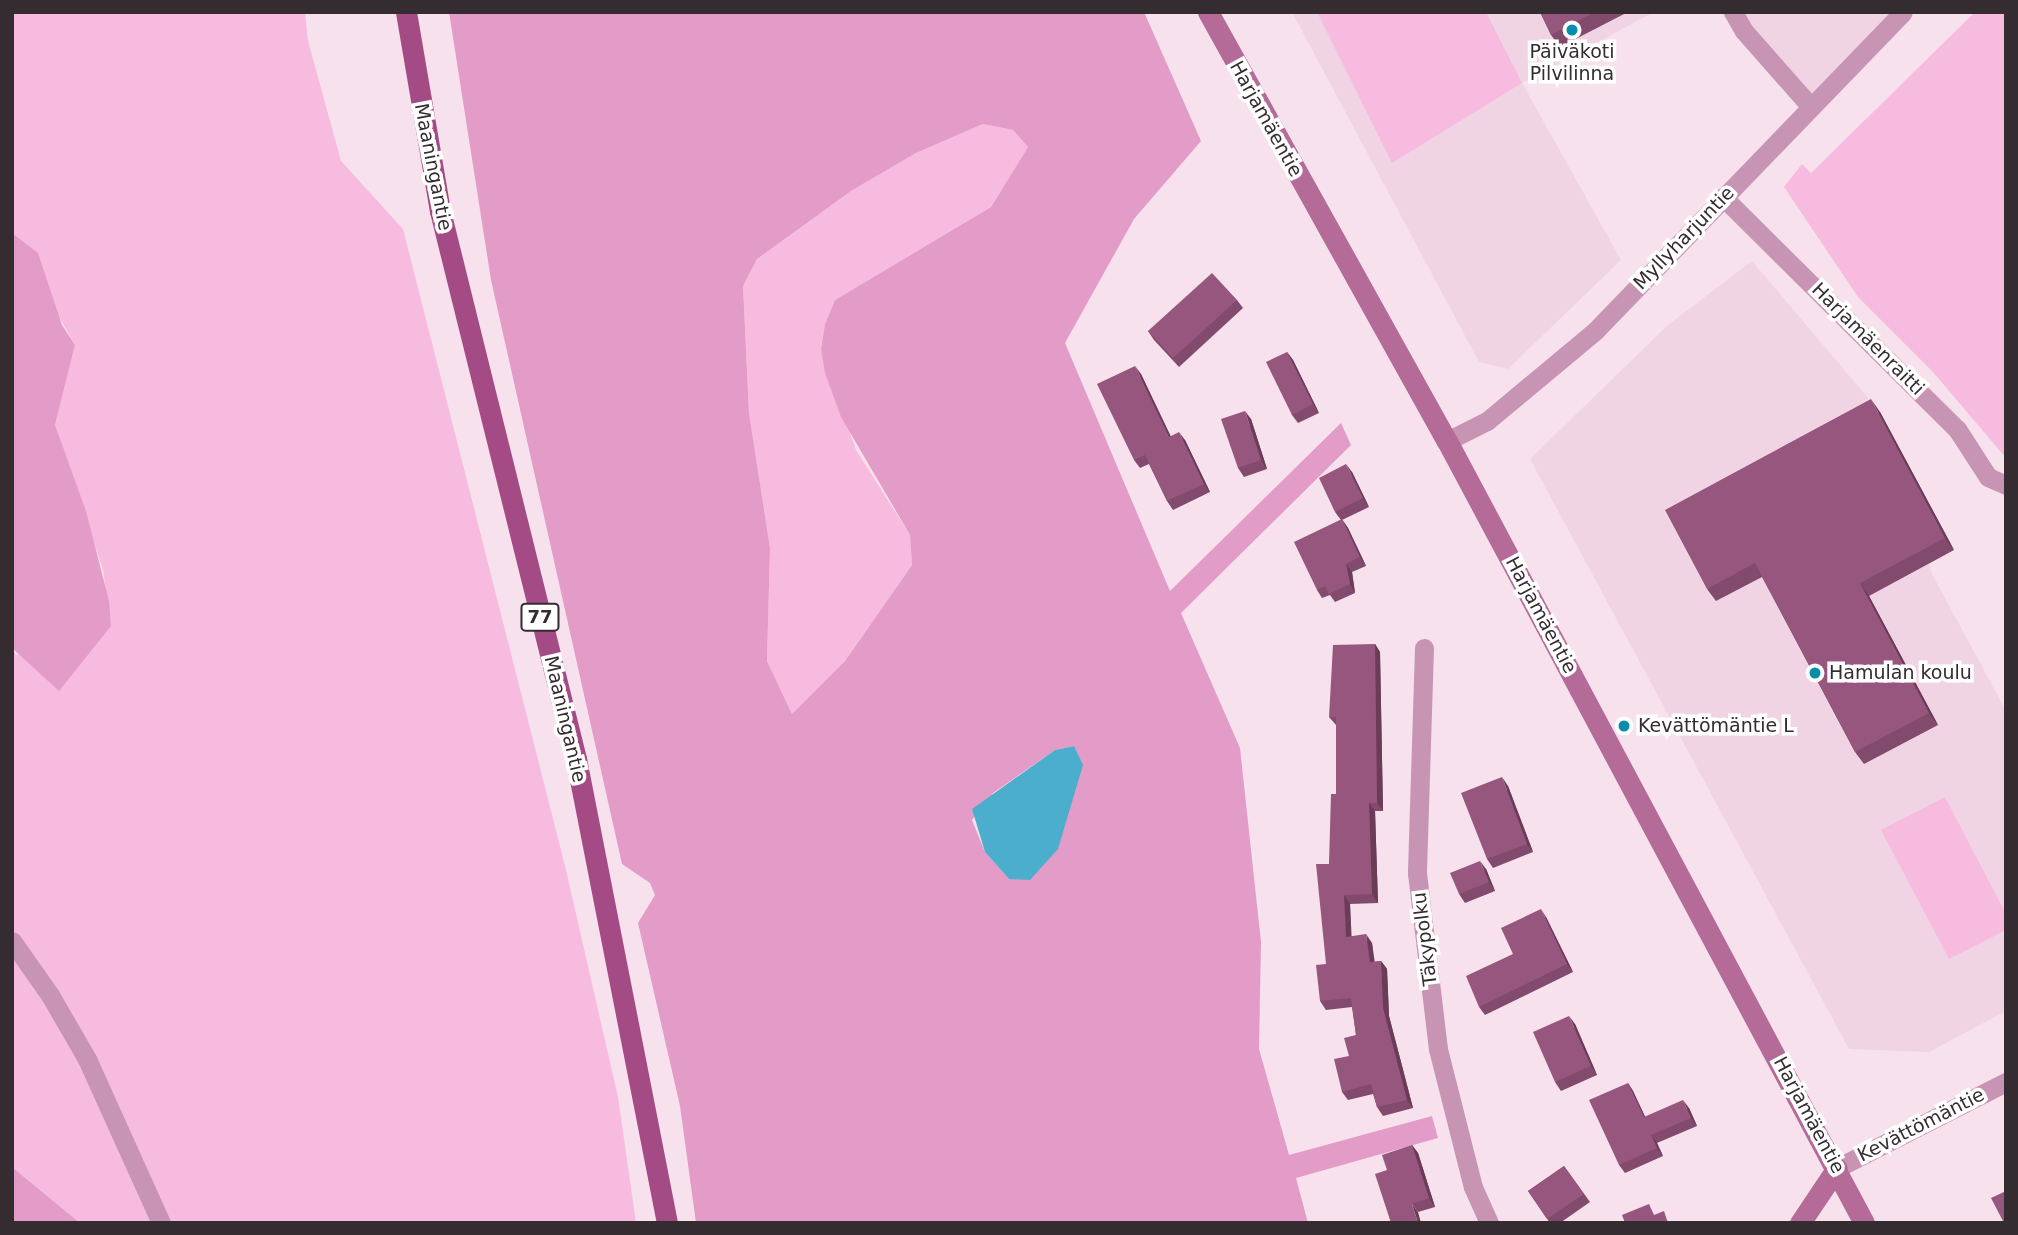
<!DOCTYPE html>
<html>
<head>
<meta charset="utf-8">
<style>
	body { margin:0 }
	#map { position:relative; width:2018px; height:1235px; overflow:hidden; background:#f6e1ed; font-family:"DejaVu Sans",sans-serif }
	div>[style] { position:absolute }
	.built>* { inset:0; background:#f1d4e4 }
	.green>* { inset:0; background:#f6bbde }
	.forest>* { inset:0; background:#e39cc7 }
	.water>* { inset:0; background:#4baecc }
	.street>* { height:19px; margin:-9.5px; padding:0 9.5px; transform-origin:9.5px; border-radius:9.5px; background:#c795b3 }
	.secondary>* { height:21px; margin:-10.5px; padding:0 10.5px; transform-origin:10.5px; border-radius:10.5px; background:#b46b98 }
	.primary>* { height:21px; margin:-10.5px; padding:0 10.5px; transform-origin:10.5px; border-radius:10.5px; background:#a44b85 }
	.wall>* { inset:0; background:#824a6c }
	.shaded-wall>* { inset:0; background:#6a3c58 }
	.building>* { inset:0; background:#97567e }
	.dots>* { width:19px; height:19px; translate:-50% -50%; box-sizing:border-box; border:4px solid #fff; border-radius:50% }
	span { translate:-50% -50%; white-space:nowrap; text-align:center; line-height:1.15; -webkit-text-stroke:7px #fff; paint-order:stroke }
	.shield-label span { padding:2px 5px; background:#fff; border:2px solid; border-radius:5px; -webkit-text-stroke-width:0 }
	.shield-label { font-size:18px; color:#342c30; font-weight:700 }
	.poi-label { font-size:19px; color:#342c30 }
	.left { translate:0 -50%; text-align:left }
	.street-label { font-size:19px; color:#342c30 }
	.frame { position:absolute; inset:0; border:14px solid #342c30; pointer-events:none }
</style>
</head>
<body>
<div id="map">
	<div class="built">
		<i style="clip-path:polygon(1292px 12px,1654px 12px,1522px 83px,1621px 260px,1508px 369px,1479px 362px)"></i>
		<i style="clip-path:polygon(1733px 12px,1903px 12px,1811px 107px)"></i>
		<i style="clip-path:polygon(1752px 261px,1880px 412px,1954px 550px,1929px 564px,1932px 574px,2006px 711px,2006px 1011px,1929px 1052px,1849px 1049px,1530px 459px,1668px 325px)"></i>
	</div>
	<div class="green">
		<i style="clip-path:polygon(12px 12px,305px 12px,308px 41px,341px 161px,403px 229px,565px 866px,618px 1097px,636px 1223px,80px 1223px,12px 1167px,12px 648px,16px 655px,111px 626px,103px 570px,55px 425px,75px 345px,12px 233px)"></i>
		<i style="clip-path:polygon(1317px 12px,1486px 12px,1522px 83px,1392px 163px)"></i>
		<i style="clip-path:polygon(1975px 12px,2006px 12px,2006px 458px,1933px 372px,1858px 297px,1784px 187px,1802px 164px,1811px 173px)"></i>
		<i style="clip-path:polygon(983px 124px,1013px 130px,1028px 147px,991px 207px,835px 300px,825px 324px,821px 349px,856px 450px,910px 535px,912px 565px,845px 661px,792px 714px,767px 661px,770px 548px,749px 413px,743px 286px,757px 259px,851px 191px,916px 153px)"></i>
		<i style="clip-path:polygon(1945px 797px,2006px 914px,2006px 930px,1949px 959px,1881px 830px)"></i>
	</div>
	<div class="forest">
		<i style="clip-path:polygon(evenodd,449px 12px,1144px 12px,1201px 141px,1134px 219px,1065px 343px,1170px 591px,1341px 423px,1351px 445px,1181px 613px,1240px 748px,1261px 942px,1259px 1049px,1289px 1155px,1432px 1116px,1438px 1138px,1296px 1178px,1308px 1223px,696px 1223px,680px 1106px,638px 923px,655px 895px,650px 883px,622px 864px,491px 280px,449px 12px,983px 124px,1013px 130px,1028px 147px,991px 207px,835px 300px,825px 324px,821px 349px,825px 373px,841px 417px,910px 535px,912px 565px,845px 661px,792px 714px,767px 661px,770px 548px,749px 413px,743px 286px,757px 259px,851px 191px,916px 153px,983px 124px,449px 12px,1074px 746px,1009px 879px,985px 852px,972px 820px,993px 793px,1055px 750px,1074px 746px)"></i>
		<i style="clip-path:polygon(12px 233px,38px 253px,62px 325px,75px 345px,55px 425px,86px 511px,109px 601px,111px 626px,59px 691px,12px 648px)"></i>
		<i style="clip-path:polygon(12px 1167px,80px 1223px,12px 1223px)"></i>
	</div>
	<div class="water">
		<i style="clip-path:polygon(1074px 746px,1083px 765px,1058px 849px,1030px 880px,1009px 879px,985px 852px,972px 809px,1055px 750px)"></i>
	</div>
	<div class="street">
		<i style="left:1733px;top:12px;width:22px;rotate:60deg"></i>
		<i style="left:1744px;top:31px;width:101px;rotate:48.6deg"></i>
		<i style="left:1723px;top:197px;width:330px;rotate:44.8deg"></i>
		<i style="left:1957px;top:429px;width:57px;rotate:57.1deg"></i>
		<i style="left:1988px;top:477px;width:20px;rotate:24deg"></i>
		<i style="left:1447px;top:441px;width:45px;rotate:-26.6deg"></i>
		<i style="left:1487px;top:421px;width:141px;rotate:-39.8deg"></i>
		<i style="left:1595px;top:331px;width:443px;rotate:-46deg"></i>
		<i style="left:1424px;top:648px;width:225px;rotate:91.8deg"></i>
		<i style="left:1417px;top:873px;width:177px;rotate:83.2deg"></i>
		<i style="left:1438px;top:1049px;width:142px;rotate:75.8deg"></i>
		<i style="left:1473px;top:1187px;width:39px;rotate:66deg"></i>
		<i style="left:12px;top:941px;width:66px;rotate:54.9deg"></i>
		<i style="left:50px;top:995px;width:74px;rotate:60deg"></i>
		<i style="left:87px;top:1059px;width:180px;rotate:65.7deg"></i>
		<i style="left:1837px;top:1168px;width:190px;rotate:-27deg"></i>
	</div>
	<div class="secondary">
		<i style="left:1208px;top:12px;width:491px;rotate:60.9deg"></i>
		<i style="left:1447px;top:441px;width:886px;rotate:61.93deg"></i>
		<i style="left:1800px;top:1223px;width:66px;rotate:-56.1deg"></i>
	</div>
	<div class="primary">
		<i style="left:406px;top:12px;width:202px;rotate:80.3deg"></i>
		<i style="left:440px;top:211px;width:565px;rotate:76.06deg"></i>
		<i style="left:576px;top:759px;width:473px;rotate:78.9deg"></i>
	</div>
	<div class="wall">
		<i style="clip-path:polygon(1540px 12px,1628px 12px,1560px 47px,1551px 35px)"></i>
		<i style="clip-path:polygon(1237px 300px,1243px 308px,1179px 367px,1154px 340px,1148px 331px)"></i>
		<i style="clip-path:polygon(1287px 352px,1293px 360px,1319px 413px,1298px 423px,1292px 415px)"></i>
		<i style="clip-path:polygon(1141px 374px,1170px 436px,1185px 440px,1210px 492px,1173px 510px,1167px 501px,1149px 464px,1140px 468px,1134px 460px)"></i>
		<i style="clip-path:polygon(1880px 412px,1954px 550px,1869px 596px,1938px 725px,1864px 764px,1855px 752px,1762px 577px,1716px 601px,1707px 589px)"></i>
		<i style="clip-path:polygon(1251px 419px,1267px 469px,1244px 477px,1238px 468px)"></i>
		<i style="clip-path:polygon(1352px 472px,1369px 507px,1342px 520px,1348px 528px,1366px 566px,1352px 572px,1355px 593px,1335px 602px,1330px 595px,1322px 598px,1317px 590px,1341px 520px,1335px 512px)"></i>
		<i style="clip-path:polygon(1375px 644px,1380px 652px,1383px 811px,1375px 811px,1378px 903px,1350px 904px,1351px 936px,1372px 943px,1374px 962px,1381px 961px,1387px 969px,1389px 1016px,1413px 1108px,1383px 1116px,1377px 1107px,1373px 1094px,1348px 1100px,1342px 1092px,1349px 1056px,1356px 1035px,1352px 1007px,1326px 1010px,1320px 1001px,1326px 964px,1329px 864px,1336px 794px,1336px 725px,1329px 717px)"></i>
		<i style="clip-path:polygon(1508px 786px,1533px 852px,1493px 868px,1487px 859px)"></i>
		<i style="clip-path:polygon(1486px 869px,1495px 891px,1465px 903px,1459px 894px)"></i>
		<i style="clip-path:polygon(1546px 917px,1573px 972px,1485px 1015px,1479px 1007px,1513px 954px)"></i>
		<i style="clip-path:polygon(1575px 1024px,1597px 1075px,1561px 1091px,1555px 1082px)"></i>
		<i style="clip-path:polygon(1628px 1083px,1633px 1091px,1645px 1117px,1689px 1108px,1697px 1126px,1657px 1143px,1663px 1156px,1625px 1173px,1619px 1165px)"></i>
		<i style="clip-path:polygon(1412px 1145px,1418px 1153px,1435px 1207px,1418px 1212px,1387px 1170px)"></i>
		<i style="clip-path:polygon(1564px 1166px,1590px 1202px,1560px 1223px,1550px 1223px,1528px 1191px)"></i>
	</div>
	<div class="shaded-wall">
		<i style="clip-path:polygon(1287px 352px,1293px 360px,1319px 413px,1313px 404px)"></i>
		<i style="clip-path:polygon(1135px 366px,1141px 374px,1175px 445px,1169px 437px)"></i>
		<i style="clip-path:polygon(1871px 399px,1880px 412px,1954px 550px,1945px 538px)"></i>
		<i style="clip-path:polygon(1245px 411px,1251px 419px,1267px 469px,1261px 460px)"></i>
		<i style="clip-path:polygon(1179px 432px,1185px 440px,1210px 492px,1204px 484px)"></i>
		<i style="clip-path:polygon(1346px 464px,1352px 472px,1369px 507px,1363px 498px)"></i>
		<i style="clip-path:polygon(1342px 519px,1348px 528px,1366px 566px,1360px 557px)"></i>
		<i style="clip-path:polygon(1346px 564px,1352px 572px,1355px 593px,1350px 584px)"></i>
		<i style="clip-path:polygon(1860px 583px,1869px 596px,1938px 725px,1929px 713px)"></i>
		<i style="clip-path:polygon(1375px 644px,1380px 652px,1383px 811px,1377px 803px)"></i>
		<i style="clip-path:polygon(1502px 777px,1508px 786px,1533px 852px,1527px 844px)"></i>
		<i style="clip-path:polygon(1369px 803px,1375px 811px,1378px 903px,1372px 894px)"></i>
		<i style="clip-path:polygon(1480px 861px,1486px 869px,1495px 891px,1489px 882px)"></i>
		<i style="clip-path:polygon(1344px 895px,1350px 904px,1352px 945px,1346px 937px)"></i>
		<i style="clip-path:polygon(1541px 909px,1546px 917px,1573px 972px,1567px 964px)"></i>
		<i style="clip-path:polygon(1366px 934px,1372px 943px,1376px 971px,1370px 962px)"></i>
		<i style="clip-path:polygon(1381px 961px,1387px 969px,1389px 1016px,1413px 1108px,1407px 1100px,1383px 1008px)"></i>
		<i style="clip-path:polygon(1569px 1016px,1575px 1024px,1597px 1075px,1591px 1066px)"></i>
		<i style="clip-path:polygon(1628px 1083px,1633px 1091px,1649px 1125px,1644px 1117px)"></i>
		<i style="clip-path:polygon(1683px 1100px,1689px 1108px,1697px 1126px,1691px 1118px)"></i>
		<i style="clip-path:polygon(1651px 1135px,1657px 1143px,1663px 1156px,1657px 1148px)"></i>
		<i style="clip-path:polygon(1412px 1145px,1418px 1153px,1435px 1207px,1429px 1198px)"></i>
		<i style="clip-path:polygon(1412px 1204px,1418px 1212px,1421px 1223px,1418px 1223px)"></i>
	</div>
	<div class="building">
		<i style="clip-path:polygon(1540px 12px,1595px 12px,1551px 35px)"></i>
		<i style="clip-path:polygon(1212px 273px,1237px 300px,1173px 358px,1148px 331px)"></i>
		<i style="clip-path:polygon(1287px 352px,1313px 404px,1292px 415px,1266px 362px)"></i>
		<i style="clip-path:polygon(1135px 366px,1169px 437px,1179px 432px,1204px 484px,1167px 501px,1145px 455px,1134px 460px,1097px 384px)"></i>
		<i style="clip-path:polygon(1871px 399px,1945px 538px,1860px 583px,1929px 713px,1855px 752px,1755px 563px,1707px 589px,1665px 510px)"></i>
		<i style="clip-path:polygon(1245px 411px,1261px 460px,1238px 468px,1221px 419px)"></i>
		<i style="clip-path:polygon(1346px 464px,1363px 498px,1335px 512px,1319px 478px)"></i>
		<i style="clip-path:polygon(1342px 519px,1360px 557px,1346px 564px,1350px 584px,1329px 594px,1325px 586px,1317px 590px,1294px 542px)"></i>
		<i style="clip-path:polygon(1375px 644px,1377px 803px,1369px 803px,1372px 894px,1344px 895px,1346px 937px,1366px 934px,1370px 962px,1381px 961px,1383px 1008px,1407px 1100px,1377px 1107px,1371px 1084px,1342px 1092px,1334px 1059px,1349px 1056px,1344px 1038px,1356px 1035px,1351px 998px,1320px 1001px,1316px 965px,1326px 964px,1316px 864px,1329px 864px,1331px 794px,1336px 794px,1336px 717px,1329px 717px,1333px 645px)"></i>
		<i style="clip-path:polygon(1502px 777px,1527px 844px,1487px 859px,1461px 793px)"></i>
		<i style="clip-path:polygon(1480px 861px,1489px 882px,1459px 894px,1450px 873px)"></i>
		<i style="clip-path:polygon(1541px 909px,1567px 964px,1479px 1007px,1466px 976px,1513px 954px,1501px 928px)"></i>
		<i style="clip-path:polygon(1569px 1016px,1591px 1066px,1555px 1082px,1533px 1032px)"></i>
		<i style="clip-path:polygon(1628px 1083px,1644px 1117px,1683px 1100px,1691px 1118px,1651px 1135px,1657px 1148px,1619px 1165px,1589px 1100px)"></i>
		<i style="clip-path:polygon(1412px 1145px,1429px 1198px,1412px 1204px,1418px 1223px,1391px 1223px,1375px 1174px,1387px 1170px,1382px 1155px)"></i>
		<i style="clip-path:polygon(1564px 1166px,1584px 1194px,1547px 1219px,1528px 1191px)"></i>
		<i style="clip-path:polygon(2006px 1191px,2006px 1223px,2004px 1223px,1991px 1198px)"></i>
		<i style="clip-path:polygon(1649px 1204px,1654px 1215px,1664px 1211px,1668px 1223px,1625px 1223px,1622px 1215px)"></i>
	</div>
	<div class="dots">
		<i style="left:1572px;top:30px;background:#068dac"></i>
		<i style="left:1815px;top:673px;background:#068dac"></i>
		<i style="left:1624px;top:726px;background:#068dac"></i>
	</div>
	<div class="shield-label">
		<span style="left:540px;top:617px">77</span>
	</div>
	<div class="poi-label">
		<span style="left:1572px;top:63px">Päiväkoti<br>Pilvilinna</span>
		<span class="left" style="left:1829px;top:673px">Hamulan koulu</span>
		<span class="left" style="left:1638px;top:726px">Kevättömäntie L</span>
	</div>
	<div class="street-label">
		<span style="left:1266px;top:119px;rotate:61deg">Harjamäentie</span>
		<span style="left:433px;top:167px;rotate:79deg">Maaningantie</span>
		<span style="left:1684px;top:238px;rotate:-46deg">Myllyharjuntie</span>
		<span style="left:1868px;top:339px;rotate:45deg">Harjamäenraitti</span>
		<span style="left:1541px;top:615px;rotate:62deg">Harjamäentie</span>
		<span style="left:565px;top:719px;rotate:77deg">Maaningantie</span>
		<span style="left:1425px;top:939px;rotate:-97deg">Täkypolku</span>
		<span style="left:1809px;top:1115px;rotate:62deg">Harjamäentie</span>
		<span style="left:1921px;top:1125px;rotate:-27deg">Kevättömäntie</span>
	</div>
	<div class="frame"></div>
</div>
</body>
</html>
